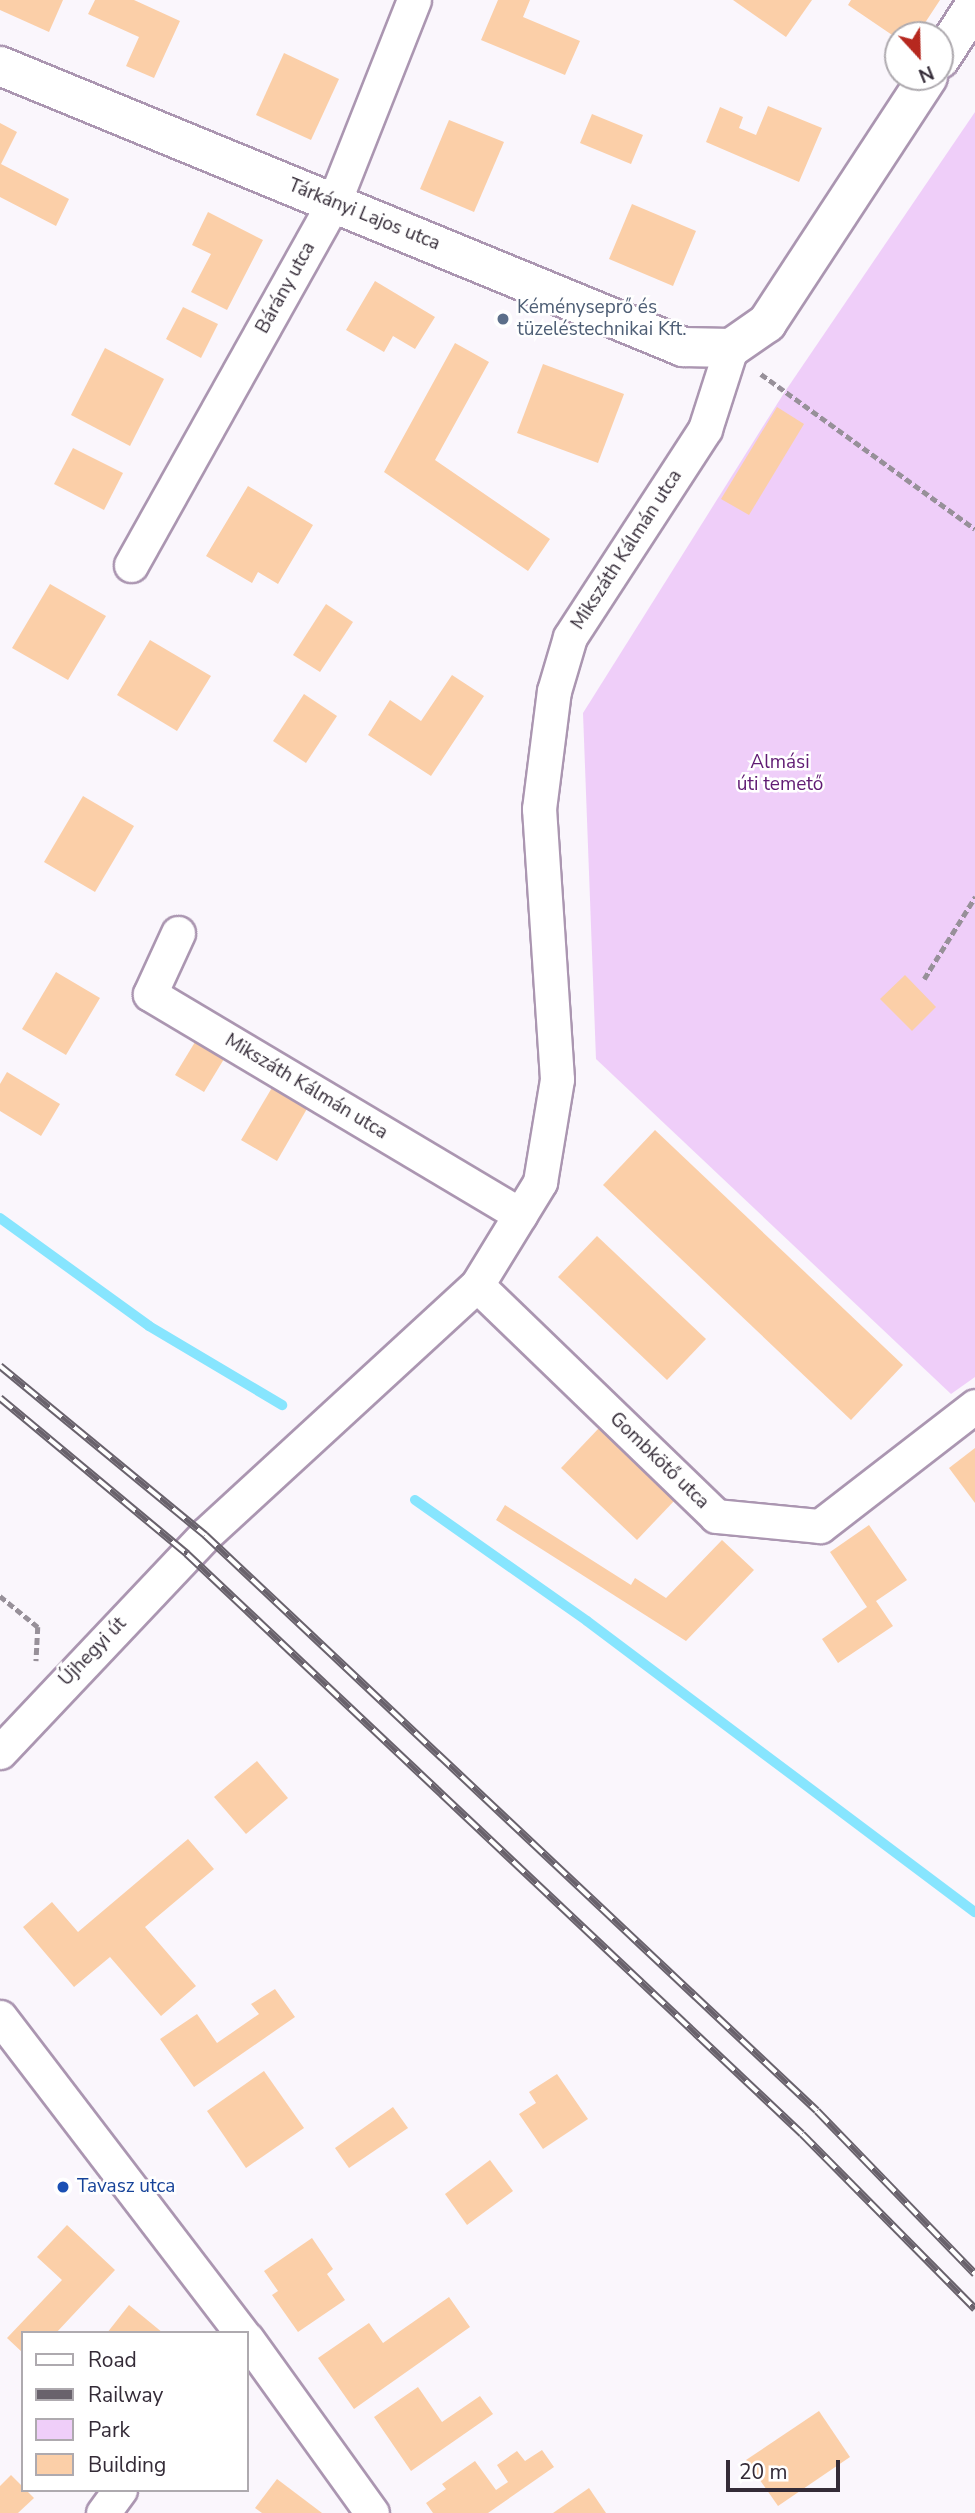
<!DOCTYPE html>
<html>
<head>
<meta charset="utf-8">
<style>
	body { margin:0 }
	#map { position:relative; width:975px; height:2513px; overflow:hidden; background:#faf6fc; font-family:"Nunito Sans",sans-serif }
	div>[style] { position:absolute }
	.green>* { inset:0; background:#efcef9 }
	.stream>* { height:10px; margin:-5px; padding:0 5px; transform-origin:5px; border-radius:5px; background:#87e5fe }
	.building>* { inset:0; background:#fbcfa8 }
	.path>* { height:4.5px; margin-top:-2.25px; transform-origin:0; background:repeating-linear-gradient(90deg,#979099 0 7px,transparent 0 10.5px) }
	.roads { filter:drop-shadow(2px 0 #ab96b1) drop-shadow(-2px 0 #ab96b1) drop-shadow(0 2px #ab96b1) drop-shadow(0 -2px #ab96b1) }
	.minor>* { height:33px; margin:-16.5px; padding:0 16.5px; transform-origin:16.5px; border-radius:16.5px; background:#fff }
	.tertiary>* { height:38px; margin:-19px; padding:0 19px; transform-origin:19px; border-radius:19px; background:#fff }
	.rail>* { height:8px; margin-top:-4px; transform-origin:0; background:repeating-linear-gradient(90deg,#fff 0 16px,#69626c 0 32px); box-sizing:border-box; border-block:2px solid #69626c }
	.dots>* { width:19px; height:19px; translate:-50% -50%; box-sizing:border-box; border:4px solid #fff; border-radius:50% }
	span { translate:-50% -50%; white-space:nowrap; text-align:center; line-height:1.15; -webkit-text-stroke:5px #fff; paint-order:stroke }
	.street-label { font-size:19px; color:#342b37 }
	.service-label { font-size:19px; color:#4e5e75 }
	.left { translate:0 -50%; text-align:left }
	.park-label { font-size:19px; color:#601b73 }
	.transit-label { font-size:19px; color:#164399 }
	.legend { position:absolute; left:21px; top:2331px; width:228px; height:161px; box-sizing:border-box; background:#fff; border:2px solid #aeaaaf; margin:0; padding:9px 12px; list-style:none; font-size:21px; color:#342b37 }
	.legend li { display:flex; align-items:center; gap:14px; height:35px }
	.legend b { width:35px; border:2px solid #aeaaaf }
	.north { position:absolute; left:884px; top:21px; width:70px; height:70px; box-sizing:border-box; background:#fff; border:2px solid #aeaaaf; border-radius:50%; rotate:158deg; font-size:19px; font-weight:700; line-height:28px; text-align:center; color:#342b37 }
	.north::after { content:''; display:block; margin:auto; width:24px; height:32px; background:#b6281f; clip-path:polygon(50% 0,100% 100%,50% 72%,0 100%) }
	.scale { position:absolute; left:726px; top:2460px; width:114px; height:32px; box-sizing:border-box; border:4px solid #342b37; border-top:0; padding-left:9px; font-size:21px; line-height:24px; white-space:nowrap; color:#342b37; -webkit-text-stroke:5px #fff; paint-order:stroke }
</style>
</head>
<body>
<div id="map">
	<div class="green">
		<i style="clip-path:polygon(975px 112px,975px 1377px,951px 1394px,596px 1059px,583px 713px,784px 393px)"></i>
	</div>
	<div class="stream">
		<i style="left:0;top:1218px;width:184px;rotate:35.9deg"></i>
		<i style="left:149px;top:1326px;width:155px;rotate:30.7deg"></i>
		<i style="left:415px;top:1500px;width:210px;rotate:35.1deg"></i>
		<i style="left:587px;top:1621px;width:485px;rotate:36.9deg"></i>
	</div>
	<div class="building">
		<i style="clip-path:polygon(0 0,63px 0,49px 32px,0 10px)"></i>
		<i style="clip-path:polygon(95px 0,134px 0,180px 21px,154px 78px,126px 66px,139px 37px,88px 14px)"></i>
		<i style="clip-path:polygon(498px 0,530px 0,523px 17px,580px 41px,565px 75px,481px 40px)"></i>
		<i style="clip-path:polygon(733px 0,812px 0,786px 37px)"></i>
		<i style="clip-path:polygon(851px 0,940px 0,917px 35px,898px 35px,898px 39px,848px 5px)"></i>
		<i style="clip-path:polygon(284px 53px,339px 79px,311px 140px,256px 115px)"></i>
		<i style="clip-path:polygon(768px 106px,822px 128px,799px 182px,706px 142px,720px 107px,743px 117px,739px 128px,756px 135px)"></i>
		<i style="clip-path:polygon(592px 114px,643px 135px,631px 164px,580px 143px)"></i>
		<i style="clip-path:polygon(449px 120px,504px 142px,474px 212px,420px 189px)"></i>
		<i style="clip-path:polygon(0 123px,17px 132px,1px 164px,69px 199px,56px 226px,0 197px)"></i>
		<i style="clip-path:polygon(632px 204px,696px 231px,673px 286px,609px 259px)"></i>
		<i style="clip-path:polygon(208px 212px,263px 240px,227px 310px,191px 292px,211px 254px,192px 245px)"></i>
		<i style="clip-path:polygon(375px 281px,435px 317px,415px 349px,393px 336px,384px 352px,346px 330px)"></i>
		<i style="clip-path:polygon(183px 307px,218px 324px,201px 358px,166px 339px)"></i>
		<i style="clip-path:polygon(455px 343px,489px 362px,435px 460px,550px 539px,528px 571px,384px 472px)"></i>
		<i style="clip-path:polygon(105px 348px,164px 379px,130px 446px,71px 415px)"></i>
		<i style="clip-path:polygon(543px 364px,624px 394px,598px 463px,517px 433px)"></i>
		<i style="clip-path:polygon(777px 407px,804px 424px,749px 515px,721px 499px)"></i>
		<i style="clip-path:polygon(73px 448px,123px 473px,104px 510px,54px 484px)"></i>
		<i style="clip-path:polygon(248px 486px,313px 525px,278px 584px,258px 572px,252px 583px,206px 556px)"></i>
		<i style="clip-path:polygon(50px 584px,106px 616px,68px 680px,12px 648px)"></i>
		<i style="clip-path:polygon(326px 604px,353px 622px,320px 672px,293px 655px)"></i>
		<i style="clip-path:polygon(150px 640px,211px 676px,177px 731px,117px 695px)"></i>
		<i style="clip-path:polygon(452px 675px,484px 696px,431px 776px,368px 735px,390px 700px,421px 721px)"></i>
		<i style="clip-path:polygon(304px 694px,337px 716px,306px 763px,273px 741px)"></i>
		<i style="clip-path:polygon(83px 796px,134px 826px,95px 892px,44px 862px)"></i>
		<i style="clip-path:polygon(56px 972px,100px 998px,66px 1055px,22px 1029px)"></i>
		<i style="clip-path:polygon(905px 975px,936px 1007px,912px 1031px,880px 999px)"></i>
		<i style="clip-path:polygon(195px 1042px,224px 1059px,204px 1092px,175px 1075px)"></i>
		<i style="clip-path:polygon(7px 1072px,60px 1104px,41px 1136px,0 1111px,0 1084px)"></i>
		<i style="clip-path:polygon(273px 1086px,308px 1107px,277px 1161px,241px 1140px)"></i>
		<i style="clip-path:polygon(655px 1130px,903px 1365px,851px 1420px,603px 1185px)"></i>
		<i style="clip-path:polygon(597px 1236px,706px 1339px,667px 1380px,558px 1277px)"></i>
		<i style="clip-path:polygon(599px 1428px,675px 1500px,637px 1540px,561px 1468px)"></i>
		<i style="clip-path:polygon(975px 1448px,975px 1503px,949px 1468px)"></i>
		<i style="clip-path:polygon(505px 1505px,631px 1585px,635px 1578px,666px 1598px,722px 1540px,754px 1570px,686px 1641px,496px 1520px)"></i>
		<i style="clip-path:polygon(869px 1525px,907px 1580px,876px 1601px,893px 1626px,838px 1663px,822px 1639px,867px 1607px,830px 1552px)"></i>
		<i style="clip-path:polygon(257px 1761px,288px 1798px,246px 1834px,214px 1797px)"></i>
		<i style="clip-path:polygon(188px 1839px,214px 1869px,145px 1927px,196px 1986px,161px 2016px,110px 1957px,74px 1987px,23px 1927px,52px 1902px,78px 1932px)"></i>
		<i style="clip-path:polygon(275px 1989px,295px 2017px,194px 2087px,160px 2039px,197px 2014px,217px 2043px,259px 2014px,251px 2004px)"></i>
		<i style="clip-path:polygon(264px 2071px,304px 2128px,246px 2168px,207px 2111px)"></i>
		<i style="clip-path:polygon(557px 2074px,588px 2119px,543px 2149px,519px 2114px,536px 2103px,529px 2092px)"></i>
		<i style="clip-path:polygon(393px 2107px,408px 2128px,349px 2168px,335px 2148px)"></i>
		<i style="clip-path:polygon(490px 2160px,513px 2191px,467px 2225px,445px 2194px)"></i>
		<i style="clip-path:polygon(67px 2225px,115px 2270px,56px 2333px,23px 2333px,23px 2353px,7px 2338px,62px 2280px,37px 2257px)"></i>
		<i style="clip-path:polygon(312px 2238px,333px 2269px,327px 2274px,345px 2300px,298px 2332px,272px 2295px,278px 2291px,264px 2271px)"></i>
		<i style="clip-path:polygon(449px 2297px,470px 2327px,354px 2409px,318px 2358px,369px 2323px,383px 2343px)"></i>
		<i style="clip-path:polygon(129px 2305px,163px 2333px,107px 2333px)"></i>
		<i style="clip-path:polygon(418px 2387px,442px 2422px,480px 2396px,493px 2414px,411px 2471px,374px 2417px)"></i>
		<i style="clip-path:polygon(819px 2411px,850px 2457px,778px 2506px,746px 2460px)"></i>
		<i style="clip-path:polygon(542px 2450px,554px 2467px,488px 2513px,433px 2513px,426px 2503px,446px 2489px,442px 2484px,475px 2461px,496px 2490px,508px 2482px,497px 2465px,517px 2451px,525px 2461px)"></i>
		<i style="clip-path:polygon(11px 2475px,34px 2498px,18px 2513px,0 2513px,0 2486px)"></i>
		<i style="clip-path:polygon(277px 2479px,322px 2513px,262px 2513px,255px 2508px)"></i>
		<i style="clip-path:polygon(589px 2488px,606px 2513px,553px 2513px)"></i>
	</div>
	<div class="path">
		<i style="left:761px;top:374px;width:264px;rotate:35.9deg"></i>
		<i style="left:924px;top:979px;width:97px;rotate:-58.1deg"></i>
		<i style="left:0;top:1596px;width:49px;rotate:39.2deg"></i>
		<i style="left:38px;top:1627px;width:34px;rotate:93deg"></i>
	</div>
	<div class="roads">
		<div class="minor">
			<i style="left:131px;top:565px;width:416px;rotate:-60.8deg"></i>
			<i style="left:334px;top:202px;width:217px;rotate:-68.4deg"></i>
			<i style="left:178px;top:933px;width:67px;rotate:114.7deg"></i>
			<i style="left:150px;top:994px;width:431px;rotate:30.8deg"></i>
			<i style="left:477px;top:1285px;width:332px;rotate:44deg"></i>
			<i style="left:716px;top:1516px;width:104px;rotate:5.5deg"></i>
			<i style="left:820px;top:1526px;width:196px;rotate:-37.7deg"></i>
			<i style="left:0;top:1752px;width:299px;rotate:-46.6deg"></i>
			<i style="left:205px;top:1535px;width:369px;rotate:-42.6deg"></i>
			<i style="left:477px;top:1285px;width:121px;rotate:-58.5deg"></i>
			<i style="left:540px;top:1182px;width:104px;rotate:-80.6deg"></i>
			<i style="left:557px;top:1079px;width:271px;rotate:-93.8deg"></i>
			<i style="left:539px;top:809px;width:119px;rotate:-82.8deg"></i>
			<i style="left:554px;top:691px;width:56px;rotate:-73.5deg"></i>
			<i style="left:570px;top:637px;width:248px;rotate:-57deg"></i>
			<i style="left:705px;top:429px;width:85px;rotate:-72.2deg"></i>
			<i style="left:0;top:2017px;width:398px;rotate:52.6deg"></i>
			<i style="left:247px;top:2339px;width:214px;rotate:54.3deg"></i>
			<i style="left:103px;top:2513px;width:29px;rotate:-54deg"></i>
		</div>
		<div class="tertiary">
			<i style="left:940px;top:59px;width:64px;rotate:-57.1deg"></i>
			<i style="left:0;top:66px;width:739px;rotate:22.36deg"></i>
			<i style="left:683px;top:347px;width:48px;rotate:1.2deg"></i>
			<i style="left:731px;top:348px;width:44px;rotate:-34.8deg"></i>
			<i style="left:767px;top:323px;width:294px;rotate:-56.8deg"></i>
		</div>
	</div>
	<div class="rail">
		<i style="left:0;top:1366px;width:266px;rotate:39.5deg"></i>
		<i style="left:205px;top:1535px;width:840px;rotate:43.26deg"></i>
		<i style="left:817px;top:2111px;width:227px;rotate:45.9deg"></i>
		<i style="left:0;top:1398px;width:244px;rotate:39.8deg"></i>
		<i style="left:187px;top:1554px;width:845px;rotate:43.32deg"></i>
		<i style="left:802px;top:2134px;width:246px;rotate:45.3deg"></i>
	</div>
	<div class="dots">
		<i style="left:503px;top:319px;background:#5c6f8a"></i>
		<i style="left:63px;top:2187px;background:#1a4fb4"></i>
	</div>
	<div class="street-label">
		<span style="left:364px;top:215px;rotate:22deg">Tárkányi Lajos utca</span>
		<span style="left:286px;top:288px;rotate:-61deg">Bárány utca</span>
		<span style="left:627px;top:550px;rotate:-57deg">Mikszáth Kálmán utca</span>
		<span style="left:306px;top:1087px;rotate:31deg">Mikszáth Kálmán utca</span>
		<span style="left:659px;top:1461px;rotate:44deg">Gombkötő utca</span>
		<span style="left:93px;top:1652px;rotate:-46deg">Újhegyi út</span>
	</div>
	<div class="service-label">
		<span class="left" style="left:517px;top:319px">Kéményseprő és<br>tüzeléstechnikai Kft.</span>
	</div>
	<div class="park-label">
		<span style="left:780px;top:774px">Almási<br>úti temető</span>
	</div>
	<div class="transit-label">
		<span class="left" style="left:77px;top:2187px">Tavasz utca</span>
	</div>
	<ul class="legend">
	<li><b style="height:9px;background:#fff"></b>Road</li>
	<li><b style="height:9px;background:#69626c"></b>Railway</li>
	<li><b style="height:19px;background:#efcef9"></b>Park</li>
	<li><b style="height:19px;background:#fbcfa8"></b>Building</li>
	</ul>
	<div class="north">N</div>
	<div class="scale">20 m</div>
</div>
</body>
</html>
